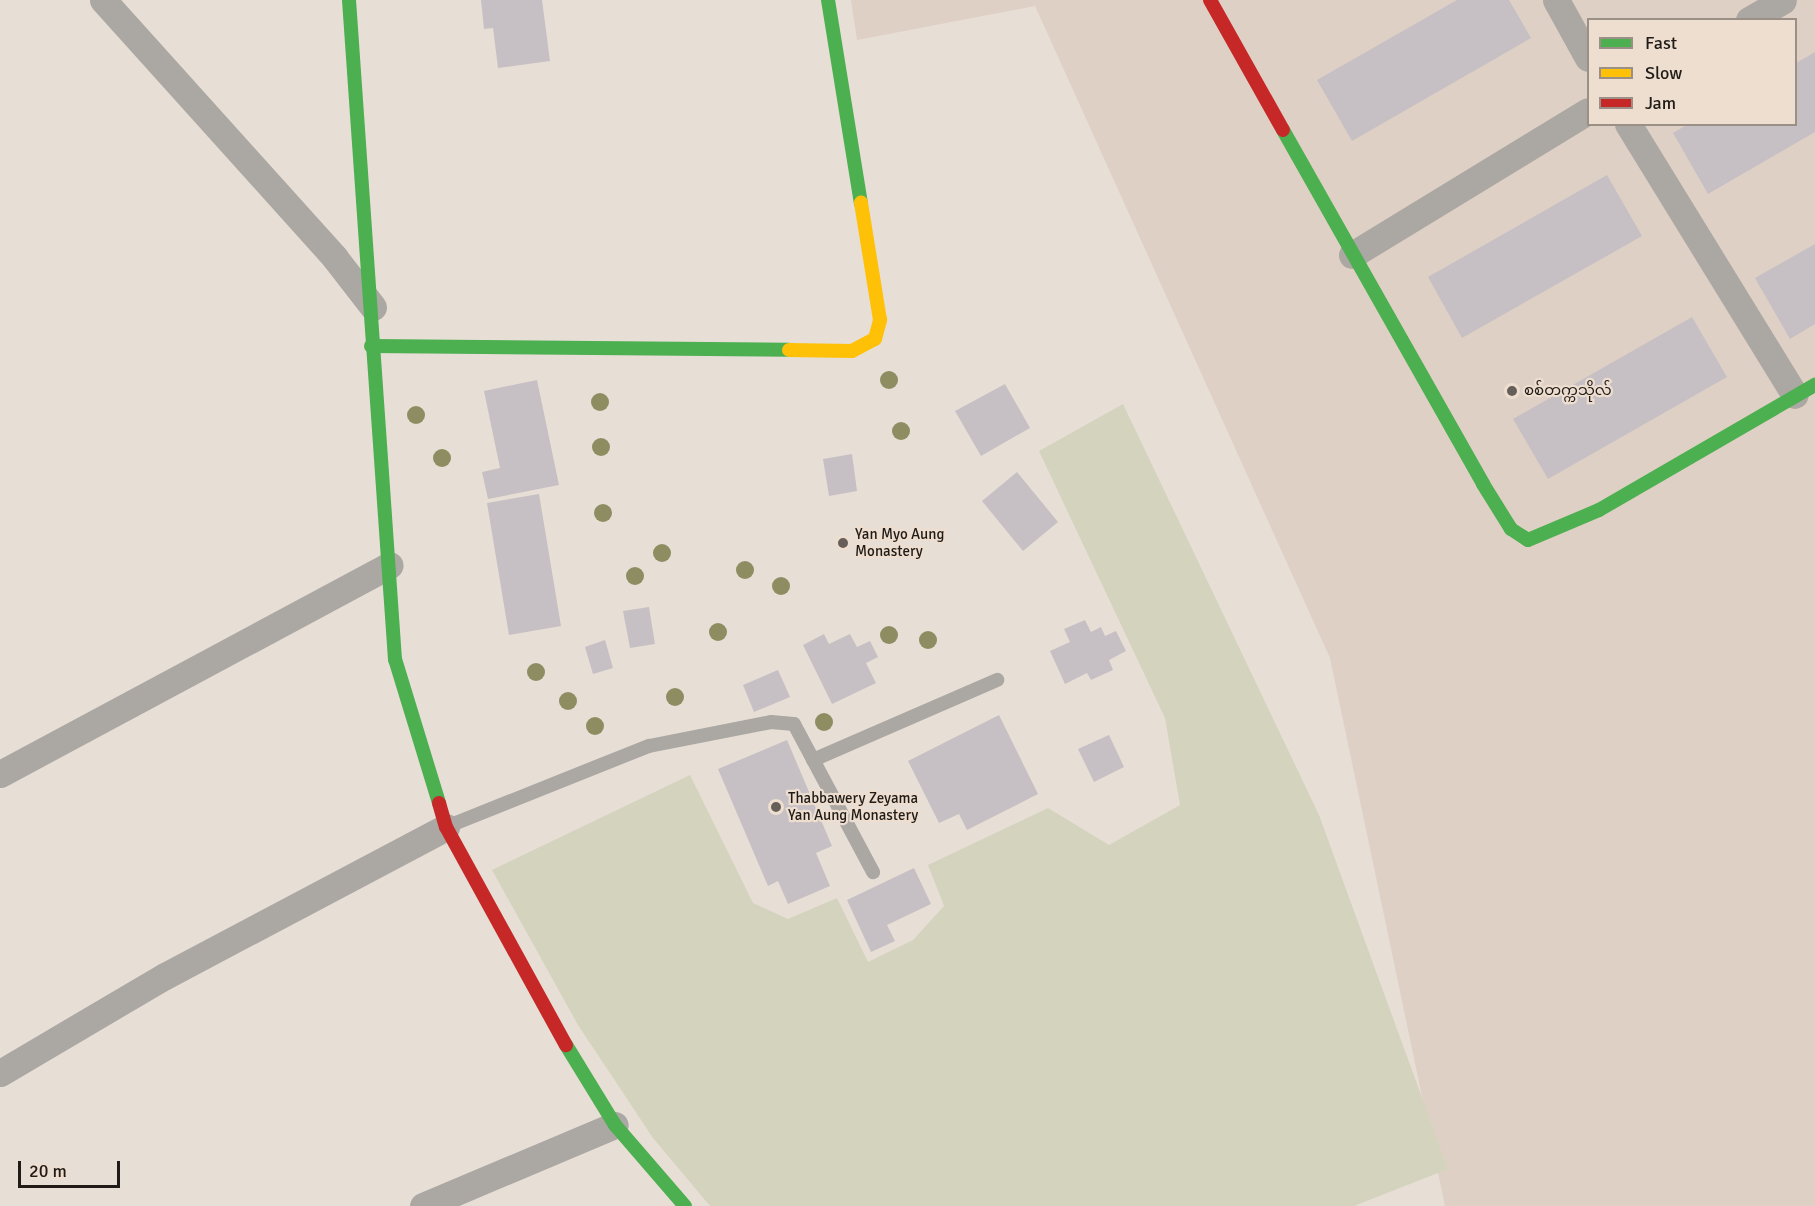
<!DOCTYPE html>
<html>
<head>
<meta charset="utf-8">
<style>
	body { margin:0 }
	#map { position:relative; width:1815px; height:1206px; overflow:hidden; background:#e7ded6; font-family:Signika,"Noto Sans Myanmar",sans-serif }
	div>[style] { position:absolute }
	.education>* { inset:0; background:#dfd0c5 }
	.green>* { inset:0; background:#d4d3be }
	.building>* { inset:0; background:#c6c0c4 }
	.lane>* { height:14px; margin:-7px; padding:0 7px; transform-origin:7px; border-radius:7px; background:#aba7a3 }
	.street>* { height:27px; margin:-13.5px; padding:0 13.5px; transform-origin:13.5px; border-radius:13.5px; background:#aba7a3 }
	.fast>* { height:14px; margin:-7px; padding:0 7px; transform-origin:7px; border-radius:7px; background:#4caf50 }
	.slow>* { height:14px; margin:-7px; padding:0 7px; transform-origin:7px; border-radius:7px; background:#ffc107 }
	.jam>* { height:14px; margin:-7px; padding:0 7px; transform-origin:7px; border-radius:7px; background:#c62828 }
	.trees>* { width:18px; height:18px; margin:-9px; border-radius:50%; background:#8e8d62 }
	.dots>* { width:16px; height:16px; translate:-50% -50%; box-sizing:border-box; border:3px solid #edded0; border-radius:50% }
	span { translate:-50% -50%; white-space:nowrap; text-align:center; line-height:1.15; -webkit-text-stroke:4.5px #edded0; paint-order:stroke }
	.poi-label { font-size:15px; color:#201b16 }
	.left { translate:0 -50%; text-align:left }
	.legend { position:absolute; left:1587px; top:18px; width:210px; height:108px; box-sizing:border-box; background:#edded0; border:2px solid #9b9086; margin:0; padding:8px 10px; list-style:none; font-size:18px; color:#201b16 }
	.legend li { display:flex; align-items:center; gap:12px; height:30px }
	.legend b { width:30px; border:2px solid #9b9086 }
	.scale { position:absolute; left:18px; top:1161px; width:102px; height:27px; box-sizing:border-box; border:3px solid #201b16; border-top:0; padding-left:8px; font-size:18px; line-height:21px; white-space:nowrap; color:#201b16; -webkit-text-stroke:4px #edded0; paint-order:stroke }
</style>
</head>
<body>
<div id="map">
	<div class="education">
		<i style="clip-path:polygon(evenodd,851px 0,1815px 0,1815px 1206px,1445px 1206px,1330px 658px,1035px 6px,857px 40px,851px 0,1588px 20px,1796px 20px,1796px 124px,1588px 124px,1588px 20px)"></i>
	</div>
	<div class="green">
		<i style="clip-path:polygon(1123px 404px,1319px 815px,1448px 1169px,1354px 1206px,710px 1206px,653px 1138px,578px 1025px,492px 870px,690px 775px,753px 903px,788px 919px,837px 898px,868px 962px,913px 940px,944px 906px,928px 865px,1048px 808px,1109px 845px,1180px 805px,1165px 718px,1039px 451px)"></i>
	</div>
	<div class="building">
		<i style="clip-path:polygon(481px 0,542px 0,550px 61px,498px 68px,493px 28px,484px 29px)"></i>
		<i style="clip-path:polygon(1457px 0,1509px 0,1531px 38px,1352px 141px,1317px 80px)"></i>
		<i style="clip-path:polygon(1815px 52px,1815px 132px,1708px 194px,1673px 133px,1688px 124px,1796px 124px,1796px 63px)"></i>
		<i style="clip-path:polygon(1607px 175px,1642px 236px,1462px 338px,1428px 277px)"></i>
		<i style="clip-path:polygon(1815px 244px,1815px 324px,1790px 339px,1755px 278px)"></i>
		<i style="clip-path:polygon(1692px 317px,1727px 377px,1548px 479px,1513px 419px)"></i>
		<i style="clip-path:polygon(537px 380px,559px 485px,488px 499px,482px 472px,500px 468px,484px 391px)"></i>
		<i style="clip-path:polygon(1005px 384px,1030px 428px,981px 456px,955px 411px)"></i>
		<i style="clip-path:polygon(852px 454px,857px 491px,829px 496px,823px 459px)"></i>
		<i style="clip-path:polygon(1017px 472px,1058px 522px,1023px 551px,982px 501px)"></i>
		<i style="clip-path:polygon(539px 494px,561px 626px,509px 635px,487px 503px)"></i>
		<i style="clip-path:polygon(649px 607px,655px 644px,630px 648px,623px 611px)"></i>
		<i style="clip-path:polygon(1085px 620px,1091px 632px,1101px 627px,1105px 636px,1116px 631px,1126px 651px,1109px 660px,1113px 670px,1091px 680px,1087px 673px,1065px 684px,1050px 651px,1070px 642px,1064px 629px)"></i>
		<i style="clip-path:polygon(824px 634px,829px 644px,850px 634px,857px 647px,870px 641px,878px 657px,866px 663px,876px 683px,832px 704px,803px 645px)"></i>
		<i style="clip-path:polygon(605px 640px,613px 668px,593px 674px,585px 647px)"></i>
		<i style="clip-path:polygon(778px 670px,790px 697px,754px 712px,743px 685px)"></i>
		<i style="clip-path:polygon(999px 715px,1038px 794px,967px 830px,959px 814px,939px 823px,908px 761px)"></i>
		<i style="clip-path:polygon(1109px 735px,1124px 767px,1094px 782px,1078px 749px)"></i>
		<i style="clip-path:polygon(787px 740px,832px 846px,816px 853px,830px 886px,788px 904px,778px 881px,768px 886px,718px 769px)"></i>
		<i style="clip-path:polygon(914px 868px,931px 904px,887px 925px,895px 941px,871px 952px,847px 900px)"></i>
	</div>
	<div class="lane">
		<i style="left:813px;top:760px;width:201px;rotate:-23.5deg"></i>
		<i style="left:446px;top:827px;width:219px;rotate:-21.8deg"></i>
		<i style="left:649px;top:746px;width:124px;rotate:-11.1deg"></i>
		<i style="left:771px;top:722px;width:23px;rotate:5deg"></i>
		<i style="left:794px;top:724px;width:168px;rotate:61.9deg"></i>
	</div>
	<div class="street">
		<i style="left:103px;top:0;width:347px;rotate:48deg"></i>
		<i style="left:335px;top:258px;width:62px;rotate:52.2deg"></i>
		<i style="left:1556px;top:0;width:66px;rotate:61.1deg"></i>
		<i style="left:1749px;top:20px;width:39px;rotate:-30deg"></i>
		<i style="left:1628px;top:124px;width:318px;rotate:58.4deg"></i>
		<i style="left:1352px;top:255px;width:276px;rotate:-31.4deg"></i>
		<i style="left:0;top:774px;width:442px;rotate:-28.2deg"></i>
		<i style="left:0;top:1073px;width:191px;rotate:-30.5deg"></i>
		<i style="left:165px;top:976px;width:318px;rotate:-27.9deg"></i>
		<i style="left:423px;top:1206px;width:208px;rotate:-22.9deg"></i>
	</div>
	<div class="fast">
		<i style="left:349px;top:0;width:661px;rotate:86.01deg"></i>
		<i style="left:395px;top:659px;width:151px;rotate:73deg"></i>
		<i style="left:828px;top:0;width:206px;rotate:80.8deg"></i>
		<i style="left:1283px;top:130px;width:407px;rotate:60.5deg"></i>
		<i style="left:1483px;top:484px;width:53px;rotate:58.1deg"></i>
		<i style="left:1511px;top:529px;width:20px;rotate:33deg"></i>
		<i style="left:1528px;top:540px;width:77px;rotate:-22.9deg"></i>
		<i style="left:1599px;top:510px;width:250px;rotate:-30.1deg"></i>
		<i style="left:371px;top:346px;width:418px;rotate:0.5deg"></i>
		<i style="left:566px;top:1045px;width:94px;rotate:58.5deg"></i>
		<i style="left:615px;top:1125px;width:107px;rotate:49.2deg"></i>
	</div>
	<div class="slow">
		<i style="left:789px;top:350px;width:63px;rotate:0.9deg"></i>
		<i style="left:852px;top:351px;width:26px;rotate:-28deg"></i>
		<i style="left:875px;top:339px;width:20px;rotate:-75deg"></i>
		<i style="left:880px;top:320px;width:119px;rotate:-99.2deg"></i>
	</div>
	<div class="jam">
		<i style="left:1210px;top:0;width:149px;rotate:60.7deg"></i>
		<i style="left:439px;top:803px;width:25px;rotate:74deg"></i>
		<i style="left:446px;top:827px;width:249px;rotate:61.2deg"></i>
	</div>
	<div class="trees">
		<i style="left:889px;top:380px"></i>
		<i style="left:600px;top:402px"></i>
		<i style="left:416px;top:415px"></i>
		<i style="left:901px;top:431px"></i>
		<i style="left:601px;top:447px"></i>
		<i style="left:442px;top:458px"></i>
		<i style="left:603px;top:513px"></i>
		<i style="left:662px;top:553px"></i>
		<i style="left:745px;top:570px"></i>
		<i style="left:635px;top:576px"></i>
		<i style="left:781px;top:586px"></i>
		<i style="left:718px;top:632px"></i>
		<i style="left:889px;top:635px"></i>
		<i style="left:928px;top:640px"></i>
		<i style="left:536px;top:672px"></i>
		<i style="left:675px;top:697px"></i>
		<i style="left:568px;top:701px"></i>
		<i style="left:824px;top:722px"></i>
		<i style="left:595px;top:726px"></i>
	</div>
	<div class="dots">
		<i style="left:1512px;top:391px;background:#665f59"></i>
		<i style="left:843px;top:543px;background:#665f59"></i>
		<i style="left:776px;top:807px;background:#665f59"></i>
	</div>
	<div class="poi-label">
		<span class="left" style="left:1524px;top:391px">စစ်‌တက္ကသိုလ်</span>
		<span class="left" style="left:855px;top:543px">Yan Myo Aung<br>Monastery</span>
		<span class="left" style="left:788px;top:807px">Thabbawery Zeyama<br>Yan Aung Monastery</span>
	</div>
	<ul class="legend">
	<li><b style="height:8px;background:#4caf50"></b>Fast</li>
	<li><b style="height:8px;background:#ffc107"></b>Slow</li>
	<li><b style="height:8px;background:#c62828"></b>Jam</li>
	</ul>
	<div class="scale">20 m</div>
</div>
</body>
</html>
